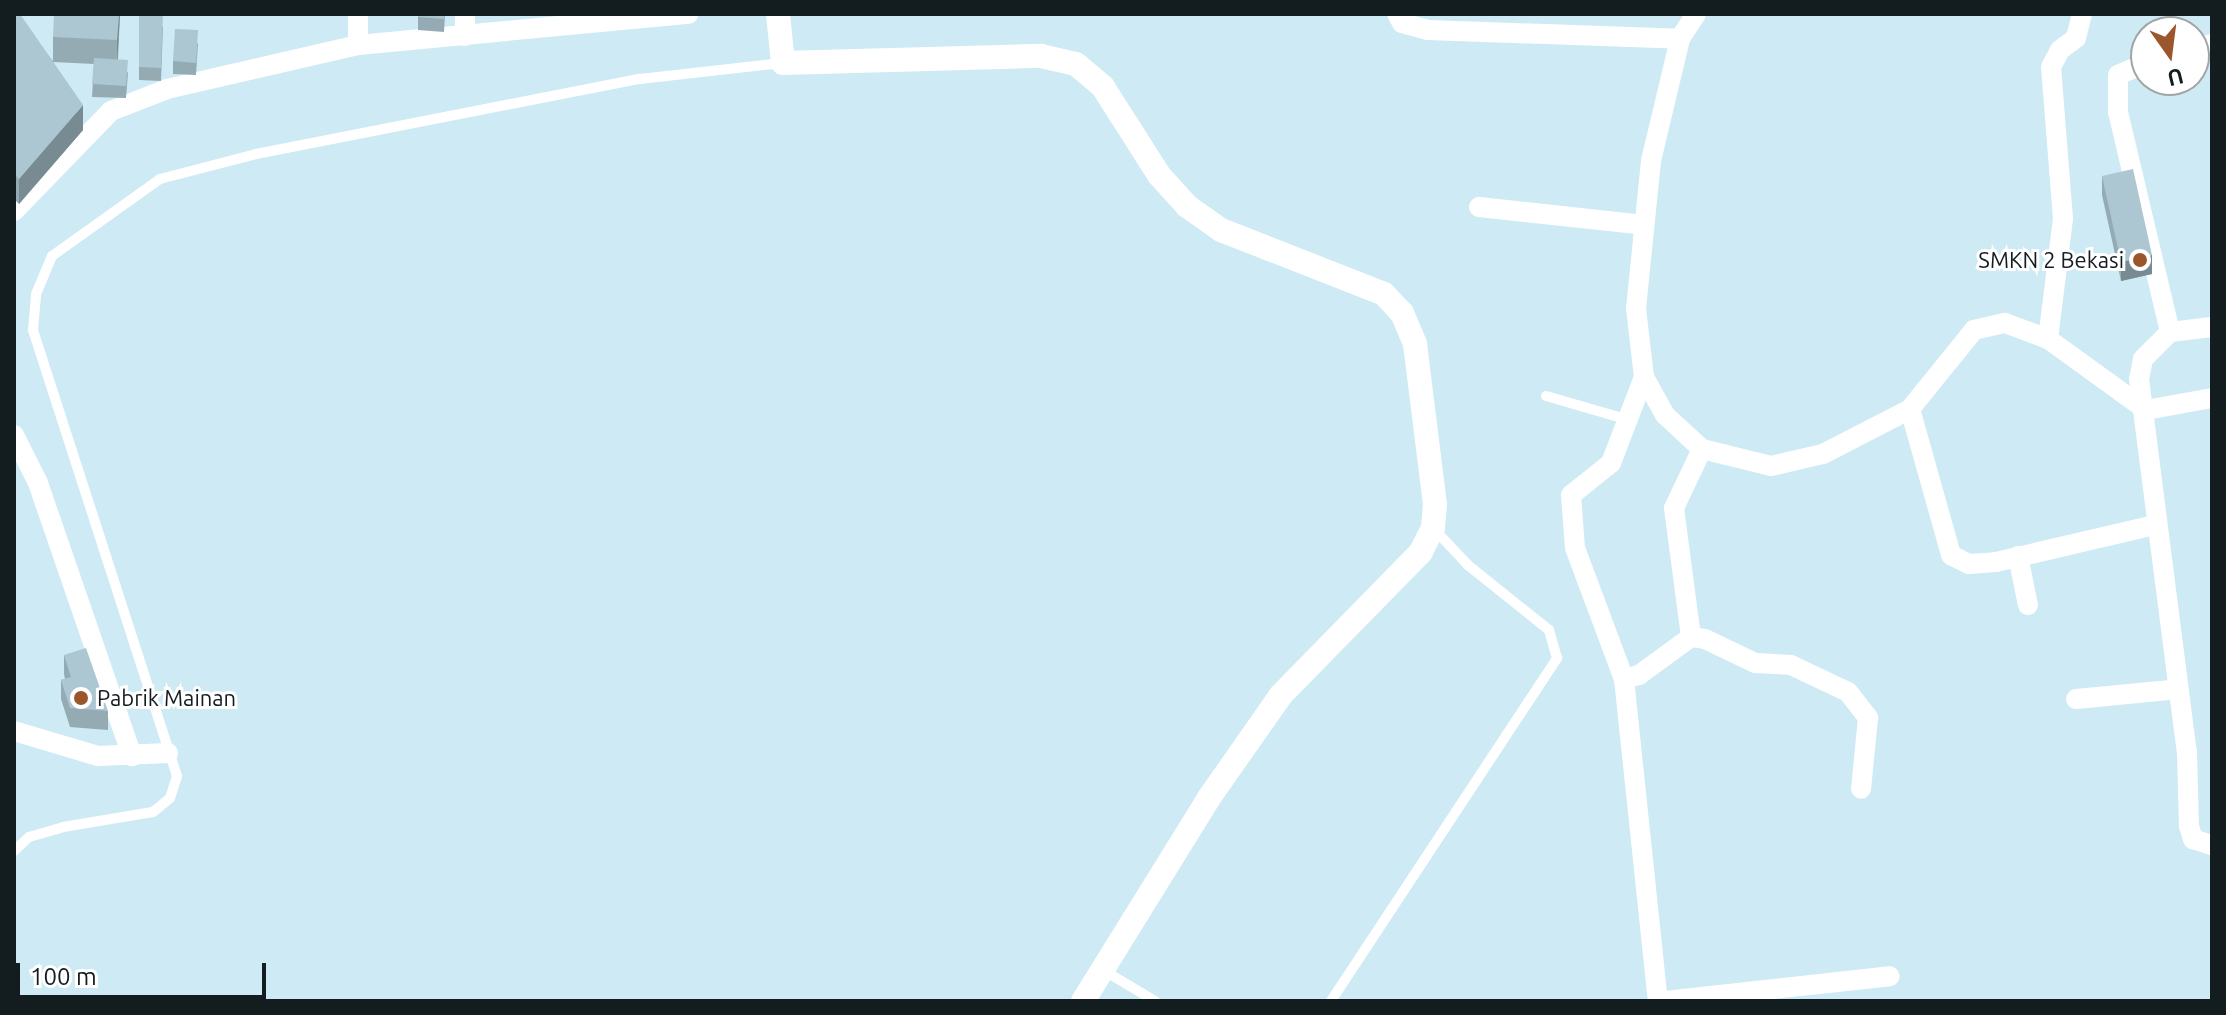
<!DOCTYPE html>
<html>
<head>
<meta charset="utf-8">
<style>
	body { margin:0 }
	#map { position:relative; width:2226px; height:1015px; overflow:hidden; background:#ceeaf4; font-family:Ubuntu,sans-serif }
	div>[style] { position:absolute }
	.service>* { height:10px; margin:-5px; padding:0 5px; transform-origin:5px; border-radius:5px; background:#fff }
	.minor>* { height:20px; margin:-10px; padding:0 10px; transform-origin:10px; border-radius:10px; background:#fff }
	.tertiary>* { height:24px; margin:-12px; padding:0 12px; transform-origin:12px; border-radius:12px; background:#fff }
	.wall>* { inset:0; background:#94abb4 }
	.shaded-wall>* { inset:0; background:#788b92 }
	.building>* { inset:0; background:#acc7d1 }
	.dots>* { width:22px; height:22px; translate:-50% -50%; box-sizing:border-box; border:4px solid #fff; border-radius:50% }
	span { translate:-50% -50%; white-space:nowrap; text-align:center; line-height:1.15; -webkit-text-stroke:6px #fff; paint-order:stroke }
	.poi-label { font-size:22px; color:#131d20 }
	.right { translate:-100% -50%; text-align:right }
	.left { translate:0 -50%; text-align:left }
	.frame { position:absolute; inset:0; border:16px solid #131d20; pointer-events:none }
	.north { position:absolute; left:2130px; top:16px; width:80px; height:80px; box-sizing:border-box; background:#fff; border:2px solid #a1a5a6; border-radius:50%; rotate:166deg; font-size:22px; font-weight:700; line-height:32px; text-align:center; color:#131d20 }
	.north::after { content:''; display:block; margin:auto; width:28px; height:36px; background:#9c562c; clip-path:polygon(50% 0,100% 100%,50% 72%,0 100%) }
	.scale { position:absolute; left:16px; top:963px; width:250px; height:36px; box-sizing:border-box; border:4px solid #131d20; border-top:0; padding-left:10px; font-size:24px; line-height:28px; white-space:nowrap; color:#131d20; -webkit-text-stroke:6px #fff; paint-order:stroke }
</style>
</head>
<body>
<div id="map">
	<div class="service">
		<i style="left:1546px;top:396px;width:86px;rotate:16.1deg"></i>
		<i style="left:14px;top:851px;width:21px;rotate:-43deg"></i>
		<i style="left:29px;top:837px;width:35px;rotate:-16deg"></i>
		<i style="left:63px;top:827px;width:91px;rotate:-9.5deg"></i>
		<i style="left:153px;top:812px;width:22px;rotate:-39deg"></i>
		<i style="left:170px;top:798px;width:23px;rotate:-72deg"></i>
		<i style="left:177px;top:776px;width:469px;rotate:-107.9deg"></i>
		<i style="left:33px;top:330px;width:36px;rotate:-85deg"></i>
		<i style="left:36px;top:294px;width:41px;rotate:-67.2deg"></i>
		<i style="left:52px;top:256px;width:133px;rotate:-35.5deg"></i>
		<i style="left:160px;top:179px;width:99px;rotate:-14.6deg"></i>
		<i style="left:256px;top:154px;width:391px;rotate:-11.1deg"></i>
		<i style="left:640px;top:79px;width:144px;rotate:-6.4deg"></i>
		<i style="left:1103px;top:970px;width:61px;rotate:30.8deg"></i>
		<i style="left:1331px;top:1001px;width:411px;rotate:-56.6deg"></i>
		<i style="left:1557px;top:658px;width:29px;rotate:-106deg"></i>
		<i style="left:1549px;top:630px;width:104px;rotate:-141.3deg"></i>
		<i style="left:1468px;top:565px;width:50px;rotate:-133.4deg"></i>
	</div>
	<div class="minor">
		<i style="left:358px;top:14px;width:31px;rotate:90deg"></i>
		<i style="left:1397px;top:14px;width:10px;rotate:61deg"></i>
		<i style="left:1402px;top:23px;width:27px;rotate:15deg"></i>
		<i style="left:1428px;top:30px;width:252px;rotate:2deg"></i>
		<i style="left:1696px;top:14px;width:30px;rotate:123deg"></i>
		<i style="left:1680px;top:39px;width:125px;rotate:103.4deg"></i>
		<i style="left:1651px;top:161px;width:148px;rotate:95.8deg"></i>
		<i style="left:1636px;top:308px;width:69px;rotate:83.4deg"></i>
		<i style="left:1644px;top:377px;width:43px;rotate:61.1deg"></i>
		<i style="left:1665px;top:415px;width:50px;rotate:42.6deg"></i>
		<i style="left:1702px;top:449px;width:71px;rotate:13.8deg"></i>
		<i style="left:1771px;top:466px;width:53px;rotate:-13deg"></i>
		<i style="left:1823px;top:454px;width:98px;rotate:-27.3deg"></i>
		<i style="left:1910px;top:409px;width:102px;rotate:-51deg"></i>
		<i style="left:1974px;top:330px;width:32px;rotate:-13deg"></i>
		<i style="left:2005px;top:323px;width:46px;rotate:20.4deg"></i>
		<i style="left:2048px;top:339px;width:121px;rotate:35.9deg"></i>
		<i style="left:2146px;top:410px;width:67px;rotate:-10.3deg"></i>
		<i style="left:465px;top:36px;width:22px;rotate:-90deg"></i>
		<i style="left:2194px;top:49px;width:19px;rotate:-16deg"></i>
		<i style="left:2146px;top:63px;width:30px;rotate:157deg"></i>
		<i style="left:2118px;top:75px;width:37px;rotate:90deg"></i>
		<i style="left:2118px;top:112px;width:226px;rotate:76.7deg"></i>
		<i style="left:1479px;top:207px;width:166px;rotate:6.2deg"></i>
		<i style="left:14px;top:211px;width:139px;rotate:-45.9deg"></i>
		<i style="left:111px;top:111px;width:60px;rotate:-21.4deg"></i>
		<i style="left:167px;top:89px;width:196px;rotate:-13deg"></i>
		<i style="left:358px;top:45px;width:332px;rotate:-5.4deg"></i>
		<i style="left:2212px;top:327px;width:42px;rotate:173.2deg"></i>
		<i style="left:2170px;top:332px;width:38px;rotate:135deg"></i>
		<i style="left:2143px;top:359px;width:20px;rotate:101deg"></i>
		<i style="left:2139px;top:379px;width:376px;rotate:82.7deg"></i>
		<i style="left:2187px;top:752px;width:74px;rotate:88.5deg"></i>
		<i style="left:2189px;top:826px;width:14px;rotate:73deg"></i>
		<i style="left:2193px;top:839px;width:20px;rotate:18deg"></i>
		<i style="left:2048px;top:339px;width:121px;rotate:-82.9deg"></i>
		<i style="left:2063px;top:219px;width:152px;rotate:-94.5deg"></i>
		<i style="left:2051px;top:67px;width:19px;rotate:-62deg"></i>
		<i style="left:2060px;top:50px;width:20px;rotate:-37deg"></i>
		<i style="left:2076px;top:38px;width:25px;rotate:-76deg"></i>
		<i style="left:1644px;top:377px;width:92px;rotate:111deg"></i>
		<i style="left:1611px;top:463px;width:51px;rotate:141.3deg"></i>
		<i style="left:1571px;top:495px;width:53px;rotate:85.7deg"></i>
		<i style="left:1575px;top:548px;width:140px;rotate:69.5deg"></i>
		<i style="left:1624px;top:679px;width:324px;rotate:84deg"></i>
		<i style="left:1910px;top:409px;width:152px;rotate:74.3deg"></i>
		<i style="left:1951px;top:555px;width:20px;rotate:27deg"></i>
		<i style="left:1969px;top:564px;width:27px;rotate:-4deg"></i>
		<i style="left:1996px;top:562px;width:163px;rotate:-13.1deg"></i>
		<i style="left:14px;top:435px;width:54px;rotate:63.4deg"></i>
		<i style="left:38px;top:483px;width:289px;rotate:71deg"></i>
		<i style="left:2018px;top:556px;width:50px;rotate:78.5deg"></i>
		<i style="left:1691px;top:637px;width:14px;rotate:8deg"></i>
		<i style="left:1705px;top:639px;width:55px;rotate:25.6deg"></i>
		<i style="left:1755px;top:663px;width:36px;rotate:3deg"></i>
		<i style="left:1791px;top:665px;width:63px;rotate:25.3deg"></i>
		<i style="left:1848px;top:692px;width:33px;rotate:52deg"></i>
		<i style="left:1868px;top:718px;width:71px;rotate:95.6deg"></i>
		<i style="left:1624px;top:679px;width:16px;rotate:-15deg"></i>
		<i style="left:1639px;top:675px;width:64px;rotate:-36.2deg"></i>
		<i style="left:1691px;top:637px;width:130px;rotate:-97.5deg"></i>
		<i style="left:1674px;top:508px;width:65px;rotate:-64.6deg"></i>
		<i style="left:2076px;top:699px;width:103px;rotate:-5.5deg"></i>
		<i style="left:14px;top:731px;width:88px;rotate:16.6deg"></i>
		<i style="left:98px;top:756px;width:70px;rotate:-2.5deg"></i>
		<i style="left:1665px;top:1001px;width:226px;rotate:-6.3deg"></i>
	</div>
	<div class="tertiary">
		<i style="left:778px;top:14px;width:49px;rotate:84.2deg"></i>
		<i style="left:783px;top:63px;width:258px;rotate:-1.6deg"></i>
		<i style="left:1041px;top:56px;width:36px;rotate:13deg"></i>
		<i style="left:1076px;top:64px;width:35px;rotate:40deg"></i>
		<i style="left:1103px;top:87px;width:104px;rotate:57.5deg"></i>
		<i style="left:1159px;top:175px;width:42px;rotate:47.9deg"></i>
		<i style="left:1187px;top:206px;width:42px;rotate:35.2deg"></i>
		<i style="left:1221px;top:230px;width:175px;rotate:21.4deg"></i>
		<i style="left:1384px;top:294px;width:26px;rotate:47deg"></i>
		<i style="left:1402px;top:313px;width:34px;rotate:67deg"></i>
		<i style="left:1415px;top:344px;width:161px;rotate:82.9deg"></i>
		<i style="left:1435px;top:504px;width:24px;rotate:95deg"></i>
		<i style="left:1433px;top:528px;width:27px;rotate:117deg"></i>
		<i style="left:1421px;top:552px;width:200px;rotate:134.4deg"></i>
		<i style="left:1281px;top:695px;width:126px;rotate:125deg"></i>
		<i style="left:1209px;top:798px;width:239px;rotate:121.8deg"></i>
	</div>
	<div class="wall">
		<i style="clip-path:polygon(14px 14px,53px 61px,53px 37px,120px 14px,118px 60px,128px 73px,126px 98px,92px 97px,94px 64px,53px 62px,83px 130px,19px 204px,14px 199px)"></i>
		<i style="clip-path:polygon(139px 14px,163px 27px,161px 81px,139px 80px)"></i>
		<i style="clip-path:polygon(418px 14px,445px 14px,444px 32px,418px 30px)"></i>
		<i style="clip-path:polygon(198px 43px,196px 75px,173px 74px,173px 61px)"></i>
		<i style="clip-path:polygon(2102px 176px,2152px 274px,2121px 281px,2102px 195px)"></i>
		<i style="clip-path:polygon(64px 655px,108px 711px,108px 730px,70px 727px,61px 699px,61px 680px,65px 679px,64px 674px)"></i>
	</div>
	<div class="shaded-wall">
		<i style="clip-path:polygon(119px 14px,120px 14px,117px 65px,117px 40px)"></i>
		<i style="clip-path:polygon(83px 105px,83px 130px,19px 204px,19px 179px)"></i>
		<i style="clip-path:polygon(2152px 255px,2152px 274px,2121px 281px,2121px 262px)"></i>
	</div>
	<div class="building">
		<i style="clip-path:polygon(14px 14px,20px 14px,83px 105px,19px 179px,14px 174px)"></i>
		<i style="clip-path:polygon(54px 14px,119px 14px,117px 40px,53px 37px)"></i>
		<i style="clip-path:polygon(139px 14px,163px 14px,161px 68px,139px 67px)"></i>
		<i style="clip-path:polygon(418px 14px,444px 14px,444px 19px,418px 17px)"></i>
		<i style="clip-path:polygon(175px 29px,198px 30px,196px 63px,173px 61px)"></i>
		<i style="clip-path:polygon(94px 58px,128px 60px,126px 86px,92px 84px)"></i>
		<i style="clip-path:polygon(2133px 169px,2152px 255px,2121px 262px,2102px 176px)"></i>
		<i style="clip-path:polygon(86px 648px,108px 711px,70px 708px,61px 680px,71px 677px,64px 655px)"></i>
	</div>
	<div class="dots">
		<i style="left:2140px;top:260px;background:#9c562c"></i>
		<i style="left:81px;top:698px;background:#9c562c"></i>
	</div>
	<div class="poi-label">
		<span class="right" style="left:2124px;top:260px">SMKN 2 Bekasi</span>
		<span class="left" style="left:97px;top:698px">Pabrik Mainan</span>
	</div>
	<div class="frame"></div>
	<div class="north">U</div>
	<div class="scale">100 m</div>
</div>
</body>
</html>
